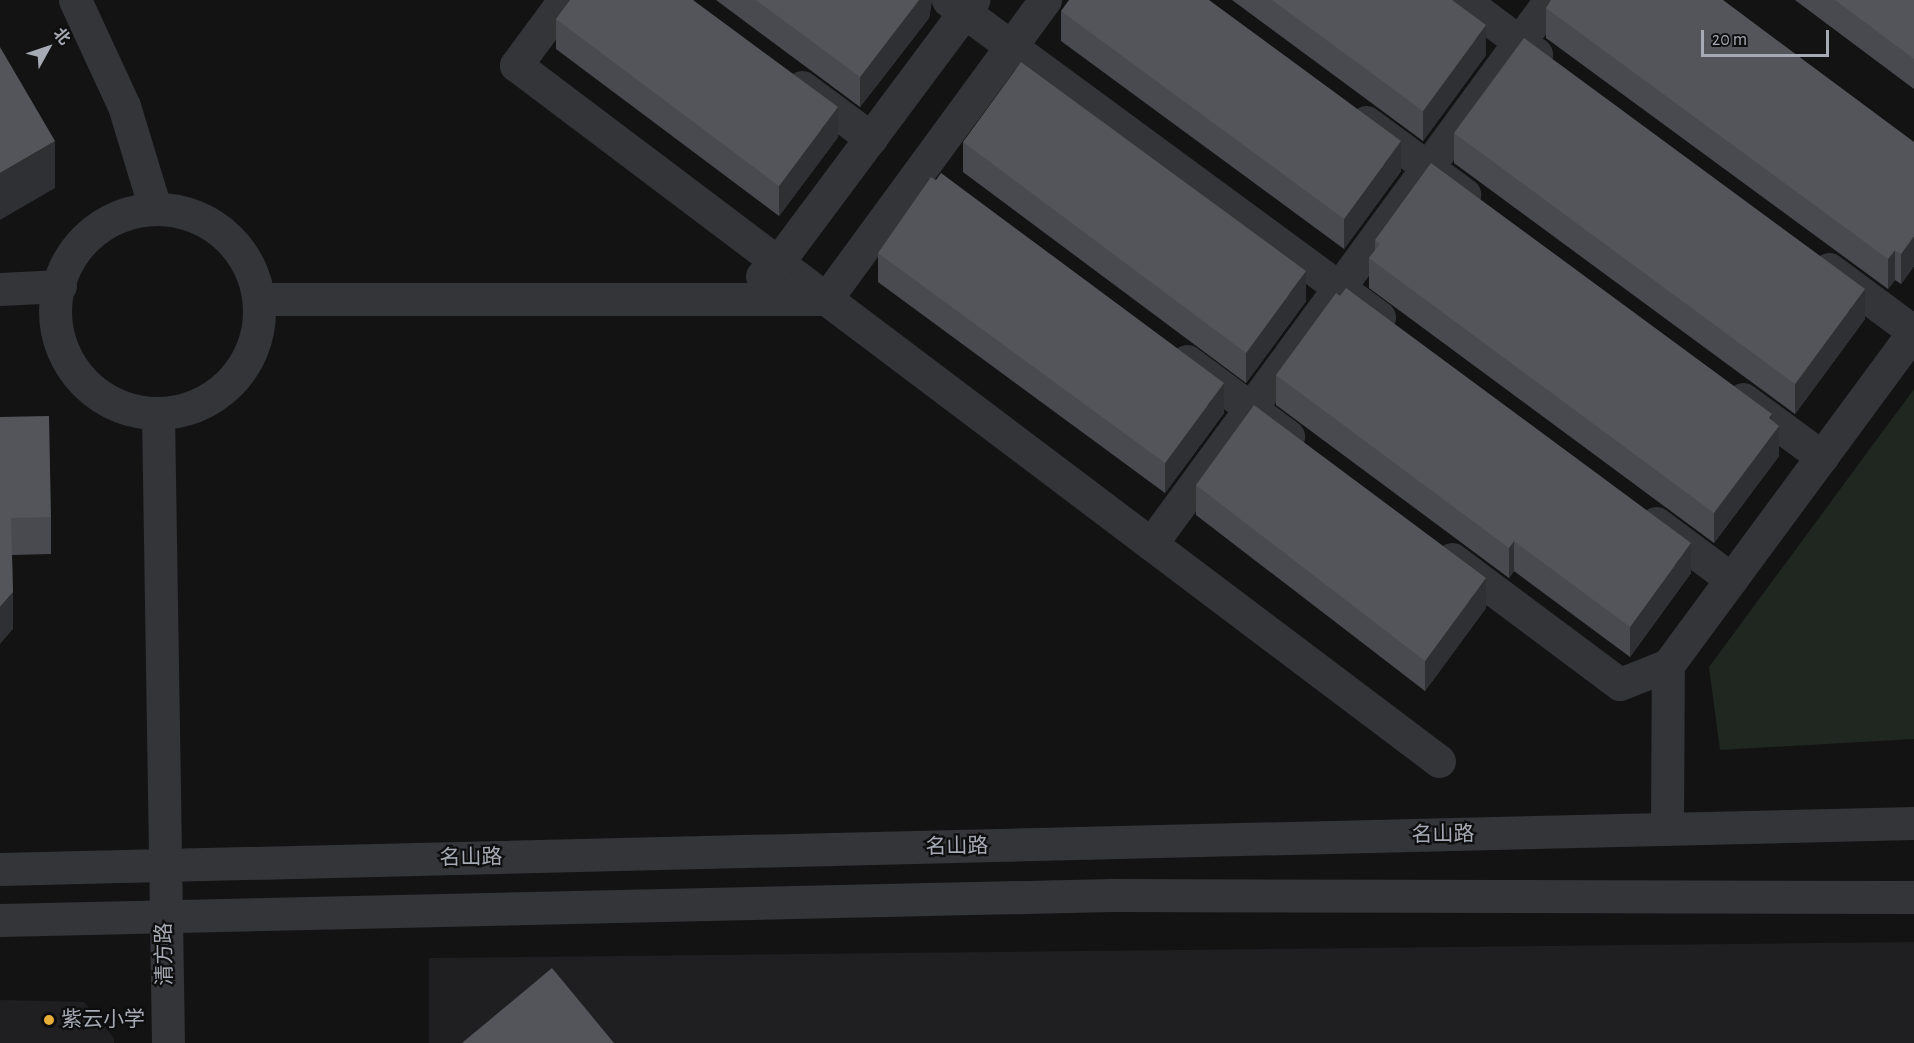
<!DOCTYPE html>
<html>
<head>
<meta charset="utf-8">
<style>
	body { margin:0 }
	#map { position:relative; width:1914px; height:1043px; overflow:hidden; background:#131314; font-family:"Alegreya Sans","Noto Sans SC",sans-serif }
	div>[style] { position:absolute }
	.built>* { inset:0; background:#1f1f21 }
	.green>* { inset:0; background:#1f2720 }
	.minor>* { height:33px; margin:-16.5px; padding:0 16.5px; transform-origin:16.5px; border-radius:16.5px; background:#343539 }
	.minor>.ring { margin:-16.5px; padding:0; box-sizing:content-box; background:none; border:33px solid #343539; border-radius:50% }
	.wall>* { inset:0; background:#494a4f }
	.shaded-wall>* { inset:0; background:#2f3033 }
	.building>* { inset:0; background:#53555a }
	.dots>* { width:16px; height:16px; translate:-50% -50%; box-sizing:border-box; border:3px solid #0e0e0f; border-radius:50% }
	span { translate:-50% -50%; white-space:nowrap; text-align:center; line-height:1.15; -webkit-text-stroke:4.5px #0e0e0f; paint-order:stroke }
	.street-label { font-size:21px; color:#a5aab4 }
	.poi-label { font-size:21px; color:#a5aab4 }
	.left { translate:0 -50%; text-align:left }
	.north { position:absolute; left:18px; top:18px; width:60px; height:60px; -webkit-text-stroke:4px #0e0e0f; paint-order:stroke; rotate:50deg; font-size:16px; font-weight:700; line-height:24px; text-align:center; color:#a5aab4 }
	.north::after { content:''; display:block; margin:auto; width:21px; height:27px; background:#a5aab4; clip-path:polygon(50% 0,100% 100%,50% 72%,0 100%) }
	.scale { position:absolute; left:1701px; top:30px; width:128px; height:27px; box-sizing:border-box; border:3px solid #a5aab4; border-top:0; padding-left:8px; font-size:18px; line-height:21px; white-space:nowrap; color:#a5aab4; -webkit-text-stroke:4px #0e0e0f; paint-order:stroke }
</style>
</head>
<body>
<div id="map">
	<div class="built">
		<i style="clip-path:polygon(1914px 942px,1914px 1043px,429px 1043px,429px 958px)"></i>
		<i style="clip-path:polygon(0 1000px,84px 1002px,114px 1038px,114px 1043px,0 1043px)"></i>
	</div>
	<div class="green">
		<i style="clip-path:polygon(1914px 389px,1914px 739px,1720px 750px,1709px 667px)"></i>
	</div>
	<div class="minor">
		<i style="left:75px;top:0;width:117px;rotate:65.2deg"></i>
		<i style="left:124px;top:106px;width:107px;rotate:73.1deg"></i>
		<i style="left:564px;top:0;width:81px;rotate:126.4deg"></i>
		<i style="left:516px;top:65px;width:1156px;rotate:37.02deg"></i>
		<i style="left:948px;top:0;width:535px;rotate:36.33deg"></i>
		<i style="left:1463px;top:0;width:91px;rotate:36.5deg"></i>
		<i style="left:802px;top:87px;width:86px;rotate:36.5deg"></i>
		<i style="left:1366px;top:122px;width:122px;rotate:36.3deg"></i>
		<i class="ring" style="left:55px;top:209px;width:171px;height:171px"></i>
		<i style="left:1829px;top:269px;width:106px;rotate:36.5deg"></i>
		<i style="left:762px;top:276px;width:21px;rotate:-41deg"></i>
		<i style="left:778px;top:262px;width:327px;rotate:-53.3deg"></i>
		<i style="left:0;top:289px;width:60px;rotate:-2.9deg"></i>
		<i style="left:260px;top:299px;width:566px"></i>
		<i style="left:826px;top:299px;width:371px;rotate:-53.8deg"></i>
		<i style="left:1187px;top:361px;width:126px;rotate:36.6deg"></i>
		<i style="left:1743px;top:399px;width:98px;rotate:36.3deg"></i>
		<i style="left:158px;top:414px;width:629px;rotate:89.09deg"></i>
		<i style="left:1656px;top:523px;width:94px;rotate:36.7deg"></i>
		<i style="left:1151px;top:544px;width:675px;rotate:-53.74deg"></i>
		<i style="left:1452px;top:559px;width:209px;rotate:36.7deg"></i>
		<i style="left:1620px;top:684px;width:52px;rotate:-21.6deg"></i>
		<i style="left:1667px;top:829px;width:164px;rotate:-89.7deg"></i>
		<i style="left:1668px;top:665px;width:415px;rotate:-53.6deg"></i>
		<i style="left:0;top:869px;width:1915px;rotate:-1.38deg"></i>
		<i style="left:0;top:920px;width:1112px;rotate:-1.29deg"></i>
		<i style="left:1112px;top:895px;width:802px;rotate:0.14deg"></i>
	</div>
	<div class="wall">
		<i style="clip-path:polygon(716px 0,932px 0,929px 18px,860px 107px)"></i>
		<i style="clip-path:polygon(1232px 0,1452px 0,1486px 55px,1423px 141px)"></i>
		<i style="clip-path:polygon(1795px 0,1914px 0,1914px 89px)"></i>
		<i style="clip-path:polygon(1546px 8px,1914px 142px,1914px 266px,1901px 284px,1895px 280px,1888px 289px,1546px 38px)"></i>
		<i style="clip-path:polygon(1061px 11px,1401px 171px,1344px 249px,1061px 41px)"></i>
		<i style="clip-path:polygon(556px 19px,838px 137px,779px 216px,556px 49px)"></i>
		<i style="clip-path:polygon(1454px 133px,1865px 319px,1795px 414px,1454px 163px)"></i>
		<i style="clip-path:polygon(963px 142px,1306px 301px,1246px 383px,963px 172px)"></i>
		<i style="clip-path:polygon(1375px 240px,1772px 420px,1779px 456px,1714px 543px,1369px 288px,1369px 258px,1375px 250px)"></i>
		<i style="clip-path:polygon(878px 253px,1224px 413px,1165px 493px,878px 282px)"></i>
		<i style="clip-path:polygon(1276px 375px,1691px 573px,1630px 657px,1514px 571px,1509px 578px,1276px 405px)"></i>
		<i style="clip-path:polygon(0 417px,51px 517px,51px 554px,12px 555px,13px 629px)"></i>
		<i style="clip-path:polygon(1196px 485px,1486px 608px,1425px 691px,1196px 515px)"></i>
	</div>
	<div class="shaded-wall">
		<i style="clip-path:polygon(919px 0,932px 0,929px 18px,860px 107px,860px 77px)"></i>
		<i style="clip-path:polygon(1486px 25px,1486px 55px,1423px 141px,1423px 111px)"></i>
		<i style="clip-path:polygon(838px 107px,838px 137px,779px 216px,779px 186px)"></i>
		<i style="clip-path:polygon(55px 141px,55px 188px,0 220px,0 173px)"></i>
		<i style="clip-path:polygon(1401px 141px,1401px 171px,1344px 249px,1344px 219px)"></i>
		<i style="clip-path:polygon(1914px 236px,1914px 266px,1901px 284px,1901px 254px)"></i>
		<i style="clip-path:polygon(1895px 250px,1895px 280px,1888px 289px,1888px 259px)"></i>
		<i style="clip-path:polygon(1306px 271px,1306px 301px,1246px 383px,1246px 353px)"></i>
		<i style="clip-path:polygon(1865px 289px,1865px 319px,1795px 414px,1795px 384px)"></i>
		<i style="clip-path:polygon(1224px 383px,1224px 413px,1165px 493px,1165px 463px)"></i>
		<i style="clip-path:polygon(1772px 414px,1772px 434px,1779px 426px,1779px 456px,1714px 543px,1714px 513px)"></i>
		<i style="clip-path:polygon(1514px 541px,1514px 571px,1509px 578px,1509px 548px)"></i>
		<i style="clip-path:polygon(1691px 543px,1691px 573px,1630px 657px,1630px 627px)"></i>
		<i style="clip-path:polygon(1486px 578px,1486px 608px,1425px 691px,1425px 661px)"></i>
		<i style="clip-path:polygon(13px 592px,13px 629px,0 644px,0 607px)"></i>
	</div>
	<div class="building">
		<i style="clip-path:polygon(570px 0,693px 0,838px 107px,779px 186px,556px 19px)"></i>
		<i style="clip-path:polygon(756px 0,919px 0,860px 77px)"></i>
		<i style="clip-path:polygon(1069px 0,1209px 0,1401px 141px,1344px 219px,1061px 11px)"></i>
		<i style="clip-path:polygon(1272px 0,1452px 0,1486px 25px,1423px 111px)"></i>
		<i style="clip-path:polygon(1551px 0,1723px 0,1914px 142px,1914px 236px,1901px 254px,1895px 250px,1888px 259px,1546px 8px)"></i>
		<i style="clip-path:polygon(1835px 0,1914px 0,1914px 59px)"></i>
		<i style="clip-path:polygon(1524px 38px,1865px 289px,1795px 384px,1454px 133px)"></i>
		<i style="clip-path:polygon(0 47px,55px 141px,0 173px)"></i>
		<i style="clip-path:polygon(1021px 62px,1306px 271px,1246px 353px,963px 142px)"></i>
		<i style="clip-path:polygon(1431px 163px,1772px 414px,1769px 418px,1779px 426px,1714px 513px,1369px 258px,1380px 244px,1375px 240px)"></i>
		<i style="clip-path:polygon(941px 173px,1224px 383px,1165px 463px,878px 253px,931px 177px,936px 180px)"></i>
		<i style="clip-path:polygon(1346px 288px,1691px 543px,1630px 627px,1514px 541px,1509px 548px,1276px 375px,1336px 293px,1340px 296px)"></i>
		<i style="clip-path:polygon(1254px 405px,1486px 578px,1425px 661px,1196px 485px)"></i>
		<i style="clip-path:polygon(49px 416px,51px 517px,11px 518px,13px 592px,0 607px,0 417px)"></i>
		<i style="clip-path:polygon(552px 968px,614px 1043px,462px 1043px)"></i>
	</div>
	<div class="dots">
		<i style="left:49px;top:1020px;background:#e7ae38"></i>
	</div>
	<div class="street-label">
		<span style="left:1443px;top:835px;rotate:-1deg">名山路</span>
		<span style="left:957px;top:847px;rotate:-1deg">名山路</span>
		<span style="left:471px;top:858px;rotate:-1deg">名山路</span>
		<span style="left:165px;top:954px;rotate:-91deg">清方路</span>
	</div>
	<div class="poi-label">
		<span class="left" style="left:61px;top:1020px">紫云小学</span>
	</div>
	<div class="north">北</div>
	<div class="scale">20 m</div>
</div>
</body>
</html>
